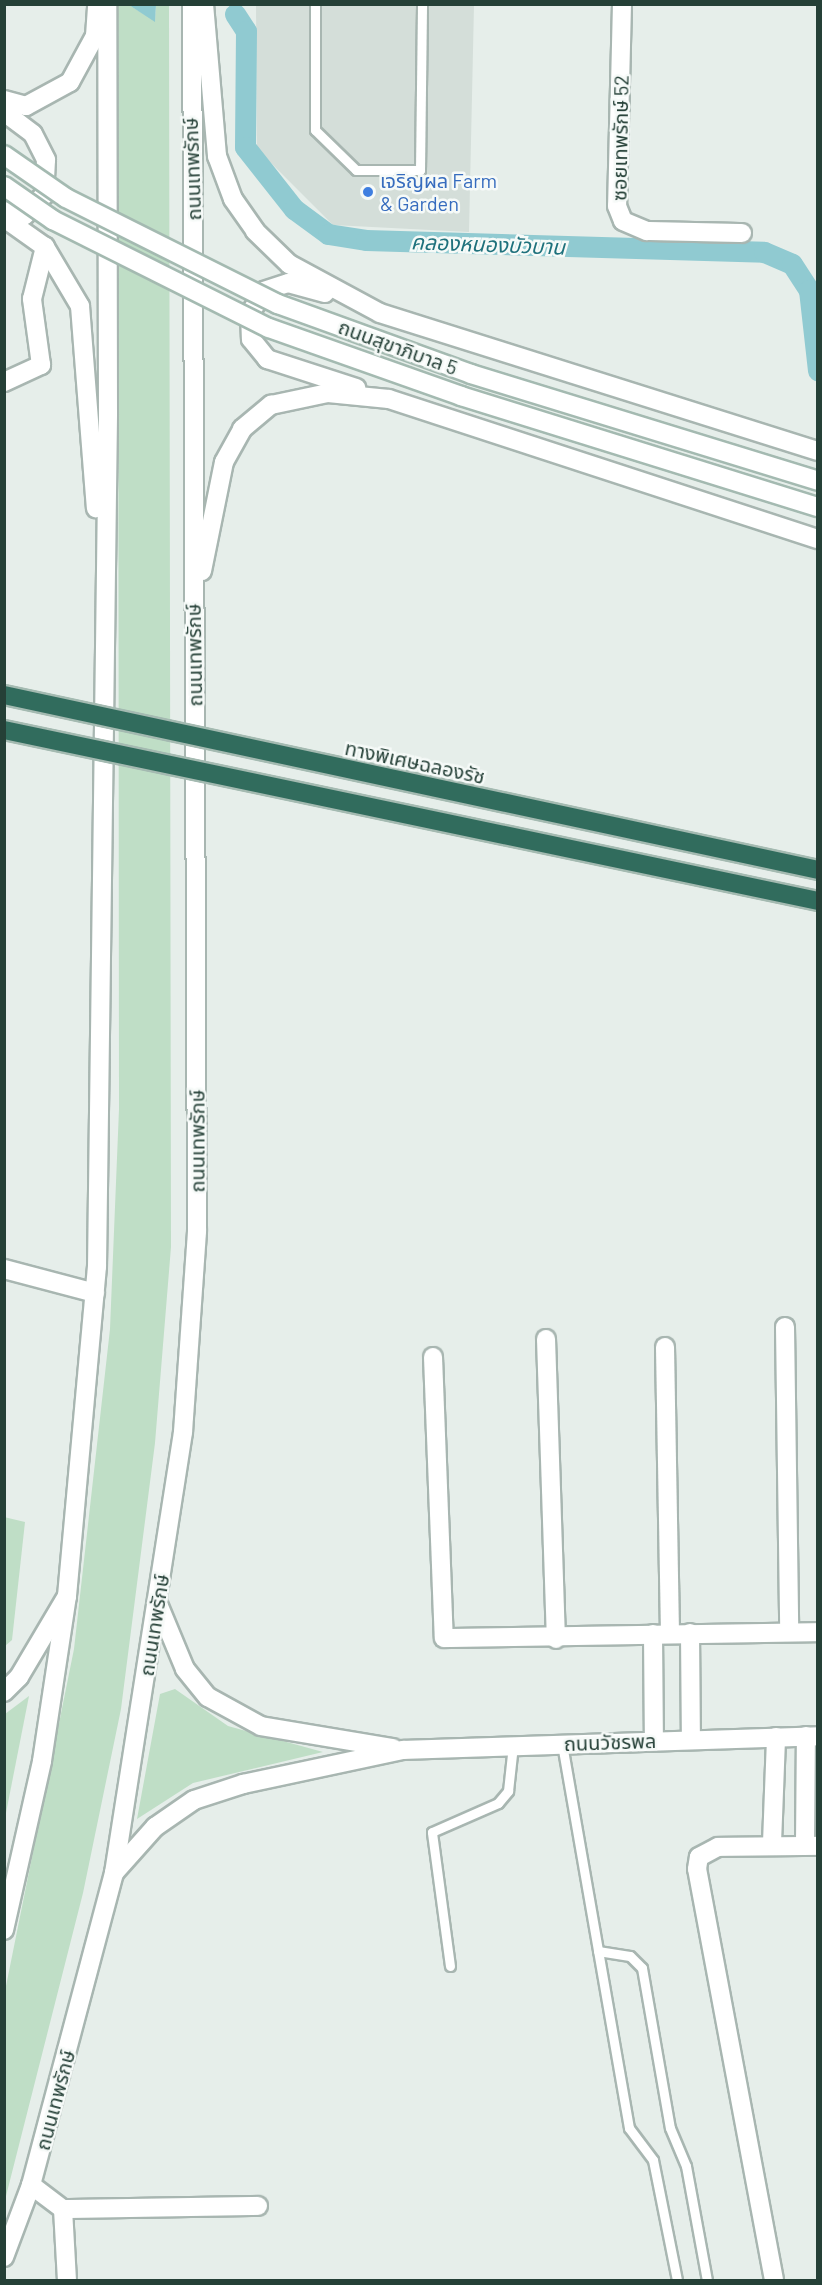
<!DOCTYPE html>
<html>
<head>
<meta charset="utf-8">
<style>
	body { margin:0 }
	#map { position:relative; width:822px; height:2285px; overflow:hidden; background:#e6eeea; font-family:Barlow,"Noto Sans Thai",sans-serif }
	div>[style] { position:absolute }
	.built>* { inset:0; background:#d4ded9 }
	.green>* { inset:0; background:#bfdec6 }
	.water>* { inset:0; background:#90cad1 }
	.canal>* { height:21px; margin:-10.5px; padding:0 10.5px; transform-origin:10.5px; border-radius:10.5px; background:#90cad1 }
	.roads { filter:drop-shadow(2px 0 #a8b6b1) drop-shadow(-2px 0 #a8b6b1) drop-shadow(0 2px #a8b6b1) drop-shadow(0 -2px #a8b6b1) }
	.service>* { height:9px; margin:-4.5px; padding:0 4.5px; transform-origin:4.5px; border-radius:4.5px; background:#fff }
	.minor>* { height:18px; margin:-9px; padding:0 9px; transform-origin:9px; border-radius:9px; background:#fff }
	.tertiary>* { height:18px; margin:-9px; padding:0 9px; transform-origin:9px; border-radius:9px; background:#fff }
	.secondary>* { height:18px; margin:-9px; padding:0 9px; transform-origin:9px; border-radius:9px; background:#fff }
	.bridges { filter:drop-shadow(2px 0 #a4bab1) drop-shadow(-2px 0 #a4bab1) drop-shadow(0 2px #a4bab1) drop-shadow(0 -2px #a4bab1) }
	.secondary-bridge>* { height:18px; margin:-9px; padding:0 9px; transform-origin:9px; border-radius:9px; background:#fff }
	.motorway-bridge>* { height:18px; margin:-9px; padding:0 9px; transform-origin:9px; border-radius:9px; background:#316c5d }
	.dots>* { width:16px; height:16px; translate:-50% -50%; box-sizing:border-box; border:3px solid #f6faf8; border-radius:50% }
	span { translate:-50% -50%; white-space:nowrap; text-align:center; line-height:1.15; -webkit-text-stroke:5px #f6faf8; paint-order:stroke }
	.street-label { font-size:20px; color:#254037 }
	.shop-label { font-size:20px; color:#366cbe }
	.left { translate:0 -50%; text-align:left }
	.water-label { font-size:21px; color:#1f717c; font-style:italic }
	.frame { position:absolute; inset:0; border:6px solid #254037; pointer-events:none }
</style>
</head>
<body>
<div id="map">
	<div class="built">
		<i style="clip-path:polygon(256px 5px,474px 5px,469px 232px,333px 225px,257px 149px)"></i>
	</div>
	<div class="green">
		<i style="clip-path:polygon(118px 5px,129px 5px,155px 21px,156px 5px,169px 5px,171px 1247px,155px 1443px,121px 1709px,83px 1893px,5px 2200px,5px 1991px,74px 1649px,110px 1329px,119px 1109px)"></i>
		<i style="clip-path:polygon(4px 1517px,25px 1522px,12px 1640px,5px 1646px)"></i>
		<i style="clip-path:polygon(175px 1689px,228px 1726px,323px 1752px,193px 1783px,137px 1819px,160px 1694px)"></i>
		<i style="clip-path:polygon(29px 1696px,5px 1818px,5px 1714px)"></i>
	</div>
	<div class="water">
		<i style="clip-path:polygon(129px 5px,156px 5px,155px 22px)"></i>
	</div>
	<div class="canal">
		<i style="left:235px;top:14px;width:20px;rotate:57deg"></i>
		<i style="left:246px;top:31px;width:116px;rotate:90.5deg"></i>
		<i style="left:245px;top:147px;width:79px;rotate:51.7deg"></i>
		<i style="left:294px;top:209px;width:42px;rotate:36.3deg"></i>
		<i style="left:328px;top:234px;width:38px;rotate:9deg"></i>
		<i style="left:366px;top:240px;width:398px;rotate:1.7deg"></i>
		<i style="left:764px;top:252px;width:30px;rotate:23deg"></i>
		<i style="left:792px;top:264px;width:31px;rotate:57deg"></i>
		<i style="left:809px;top:290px;width:81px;rotate:83.6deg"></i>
	</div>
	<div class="roads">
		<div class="service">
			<i style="left:315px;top:4px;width:126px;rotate:90deg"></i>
			<i style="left:315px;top:130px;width:57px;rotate:44.3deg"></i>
			<i style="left:356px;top:170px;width:64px"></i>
			<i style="left:420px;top:170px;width:166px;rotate:-89.3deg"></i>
			<i style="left:562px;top:1744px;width:390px;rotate:80.1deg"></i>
			<i style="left:629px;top:2128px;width:40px;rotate:53deg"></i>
			<i style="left:653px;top:2160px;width:122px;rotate:78.7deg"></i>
			<i style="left:598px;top:1951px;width:32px;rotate:9deg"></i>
			<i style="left:630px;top:1956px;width:17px;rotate:45deg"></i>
			<i style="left:642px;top:1968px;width:162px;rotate:80.1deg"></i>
			<i style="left:670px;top:2128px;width:41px;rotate:67.2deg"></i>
			<i style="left:686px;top:2166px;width:116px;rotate:79.6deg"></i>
			<i style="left:450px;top:1966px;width:135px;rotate:-97.7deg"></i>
			<i style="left:432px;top:1832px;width:72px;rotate:-23.7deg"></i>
			<i style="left:498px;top:1803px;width:16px;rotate:-50deg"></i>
			<i style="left:508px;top:1791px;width:46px;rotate:-83.8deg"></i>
		</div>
		<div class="minor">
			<i style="left:622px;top:4px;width:202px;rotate:91.4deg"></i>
			<i style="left:617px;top:206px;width:16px;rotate:68deg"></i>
			<i style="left:623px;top:221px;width:26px;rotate:23deg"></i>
			<i style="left:647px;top:231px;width:95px;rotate:1.2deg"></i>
			<i style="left:4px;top:382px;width:41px;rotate:-24.7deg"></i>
			<i style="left:41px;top:365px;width:67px;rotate:-97.8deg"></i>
			<i style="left:32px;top:299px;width:54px;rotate:-76deg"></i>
			<i style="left:4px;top:1269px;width:94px;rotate:14.8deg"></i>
			<i style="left:785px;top:1327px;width:305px;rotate:89.2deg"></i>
			<i style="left:546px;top:1339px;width:300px;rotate:88.1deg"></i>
			<i style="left:665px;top:1347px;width:286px;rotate:89deg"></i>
			<i style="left:433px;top:1357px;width:281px;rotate:87.8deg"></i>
			<i style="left:444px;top:1638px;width:374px;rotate:-0.9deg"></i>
			<i style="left:690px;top:1633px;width:107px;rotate:89.5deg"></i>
			<i style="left:653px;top:1634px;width:107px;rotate:89.5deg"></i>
			<i style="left:772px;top:1843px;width:106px;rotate:-87.8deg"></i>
			<i style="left:805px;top:1843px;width:107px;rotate:-89.5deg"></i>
			<i style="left:31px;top:2185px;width:40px;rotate:37deg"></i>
			<i style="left:63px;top:2209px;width:71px;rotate:86.8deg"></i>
			<i style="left:63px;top:2209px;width:195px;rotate:-0.9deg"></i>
			<i style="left:774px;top:2280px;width:418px;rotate:-100.6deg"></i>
			<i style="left:697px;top:1869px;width:12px;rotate:-81deg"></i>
			<i style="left:699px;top:1857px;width:21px;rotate:-28deg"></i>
			<i style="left:718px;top:1847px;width:100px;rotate:-0.6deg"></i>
		</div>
		<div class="tertiary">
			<i style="left:158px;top:1604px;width:70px;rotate:67.4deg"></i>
			<i style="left:185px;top:1669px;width:36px;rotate:51deg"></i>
			<i style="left:208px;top:1697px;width:60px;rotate:28.7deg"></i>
			<i style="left:261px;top:1726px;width:134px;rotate:9.5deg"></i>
			<i style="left:4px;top:1692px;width:21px;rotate:-45deg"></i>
			<i style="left:19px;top:1677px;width:94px;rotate:-59.3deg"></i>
			<i style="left:114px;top:1873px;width:62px;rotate:-48.3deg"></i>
			<i style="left:155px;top:1827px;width:47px;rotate:-34.7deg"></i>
			<i style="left:194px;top:1800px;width:52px;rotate:-18.1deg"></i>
			<i style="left:243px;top:1784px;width:164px;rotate:-12deg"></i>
			<i style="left:403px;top:1750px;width:415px;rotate:-1.9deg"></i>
		</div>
		<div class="secondary">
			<i style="left:204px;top:4px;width:153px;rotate:85.1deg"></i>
			<i style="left:217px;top:156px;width:46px;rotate:69.6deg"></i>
			<i style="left:233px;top:199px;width:39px;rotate:55deg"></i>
			<i style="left:255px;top:231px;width:47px;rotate:44.1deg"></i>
			<i style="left:289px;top:264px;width:103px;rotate:28.3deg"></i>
			<i style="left:380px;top:313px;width:459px;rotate:17.5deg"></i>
			<i style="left:4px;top:100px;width:23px;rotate:15deg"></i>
			<i style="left:26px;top:106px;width:50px;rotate:-28.6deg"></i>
			<i style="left:70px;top:82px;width:52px;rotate:-61.5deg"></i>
			<i style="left:95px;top:36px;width:30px;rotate:-86deg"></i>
			<i style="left:4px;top:112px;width:36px;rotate:37deg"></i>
			<i style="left:33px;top:134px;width:29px;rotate:63deg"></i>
			<i style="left:46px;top:160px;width:35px;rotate:93deg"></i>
			<i style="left:44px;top:195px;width:28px;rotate:134deg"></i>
			<i style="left:25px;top:215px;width:21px;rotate:-169deg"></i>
			<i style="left:4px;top:218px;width:50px;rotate:35.3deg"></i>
			<i style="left:45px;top:247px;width:69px;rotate:59.3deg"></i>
			<i style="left:80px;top:306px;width:203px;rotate:85.5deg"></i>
			<i style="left:325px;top:293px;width:38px;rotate:-165deg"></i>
			<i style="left:288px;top:283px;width:25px;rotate:162deg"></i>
			<i style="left:264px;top:291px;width:26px;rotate:122deg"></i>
			<i style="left:250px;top:313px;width:26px;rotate:88deg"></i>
			<i style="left:251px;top:339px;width:26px;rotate:51deg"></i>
			<i style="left:267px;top:359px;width:94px;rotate:18deg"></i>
			<i style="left:202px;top:571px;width:111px;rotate:-78.6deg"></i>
			<i style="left:224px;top:462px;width:38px;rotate:-61deg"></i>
			<i style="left:242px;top:429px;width:38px;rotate:-40deg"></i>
			<i style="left:271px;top:405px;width:58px;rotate:-11.9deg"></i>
			<i style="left:328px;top:393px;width:61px;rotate:5.6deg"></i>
			<i style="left:389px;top:399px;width:451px;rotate:18.1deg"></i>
			<i style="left:4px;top:1930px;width:173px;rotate:-77.3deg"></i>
			<i style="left:42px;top:1761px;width:167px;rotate:-81.4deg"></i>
			<i style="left:67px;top:1596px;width:330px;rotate:-84.8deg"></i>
			<i style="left:97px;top:1267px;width:854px;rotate:-89.26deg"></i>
			<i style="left:108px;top:413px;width:409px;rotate:-90.1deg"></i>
			<i style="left:4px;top:2257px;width:77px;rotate:-69.4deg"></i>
			<i style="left:31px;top:2185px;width:323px;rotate:-75.1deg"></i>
			<i style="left:114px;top:1873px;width:446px;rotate:-81.1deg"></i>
			<i style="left:183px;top:1432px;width:201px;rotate:-86deg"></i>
			<i style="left:197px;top:1231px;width:1227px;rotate:-90.23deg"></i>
		</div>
	</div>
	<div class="bridges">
		<div class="secondary-bridge">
			<i style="left:4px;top:155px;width:75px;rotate:34.7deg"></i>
			<i style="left:66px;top:198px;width:237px;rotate:26.6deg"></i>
			<i style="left:278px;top:304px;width:205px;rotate:19.9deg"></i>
			<i style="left:471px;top:374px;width:363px;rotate:17.1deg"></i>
			<i style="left:4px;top:186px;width:60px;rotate:34.8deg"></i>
			<i style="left:53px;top:220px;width:241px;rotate:26.6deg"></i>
			<i style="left:269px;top:328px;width:204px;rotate:19.5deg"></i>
			<i style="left:461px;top:396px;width:374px;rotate:17.3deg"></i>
		</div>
		<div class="motorway-bridge">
			<i style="left:4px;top:695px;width:833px;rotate:12.13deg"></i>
			<i style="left:4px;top:730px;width:832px;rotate:11.86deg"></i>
		</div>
	</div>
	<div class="dots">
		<i style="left:368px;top:192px;background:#3f7fe0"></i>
	</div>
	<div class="street-label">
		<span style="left:620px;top:138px;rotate:-89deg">ซอยเทพรักษ์ 52</span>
		<span style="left:192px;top:169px;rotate:-92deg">ถนนเทพรักษ์</span>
		<span style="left:398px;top:347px;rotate:20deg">ถนนสุขาภิบาล 5</span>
		<span style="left:194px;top:655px;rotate:-91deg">ถนนเทพรักษ์</span>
		<span style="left:415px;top:762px;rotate:12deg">ทางพิเศษฉลองรัช</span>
		<span style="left:197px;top:1141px;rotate:-90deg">ถนนเทพรักษ์</span>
		<span style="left:154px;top:1625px;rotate:-81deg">ถนนเทพรักษ์</span>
		<span style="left:610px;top:1742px;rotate:-2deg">ถนนวัชรพล</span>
		<span style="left:55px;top:2100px;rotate:-75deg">ถนนเทพรักษ์</span>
	</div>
	<div class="shop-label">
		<span class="left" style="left:380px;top:192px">เจริญผล Farm<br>&amp; Garden</span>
	</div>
	<div class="water-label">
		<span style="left:488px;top:244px;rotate:2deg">คลองหนองบัวบาน</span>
	</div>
	<div class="frame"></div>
</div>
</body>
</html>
